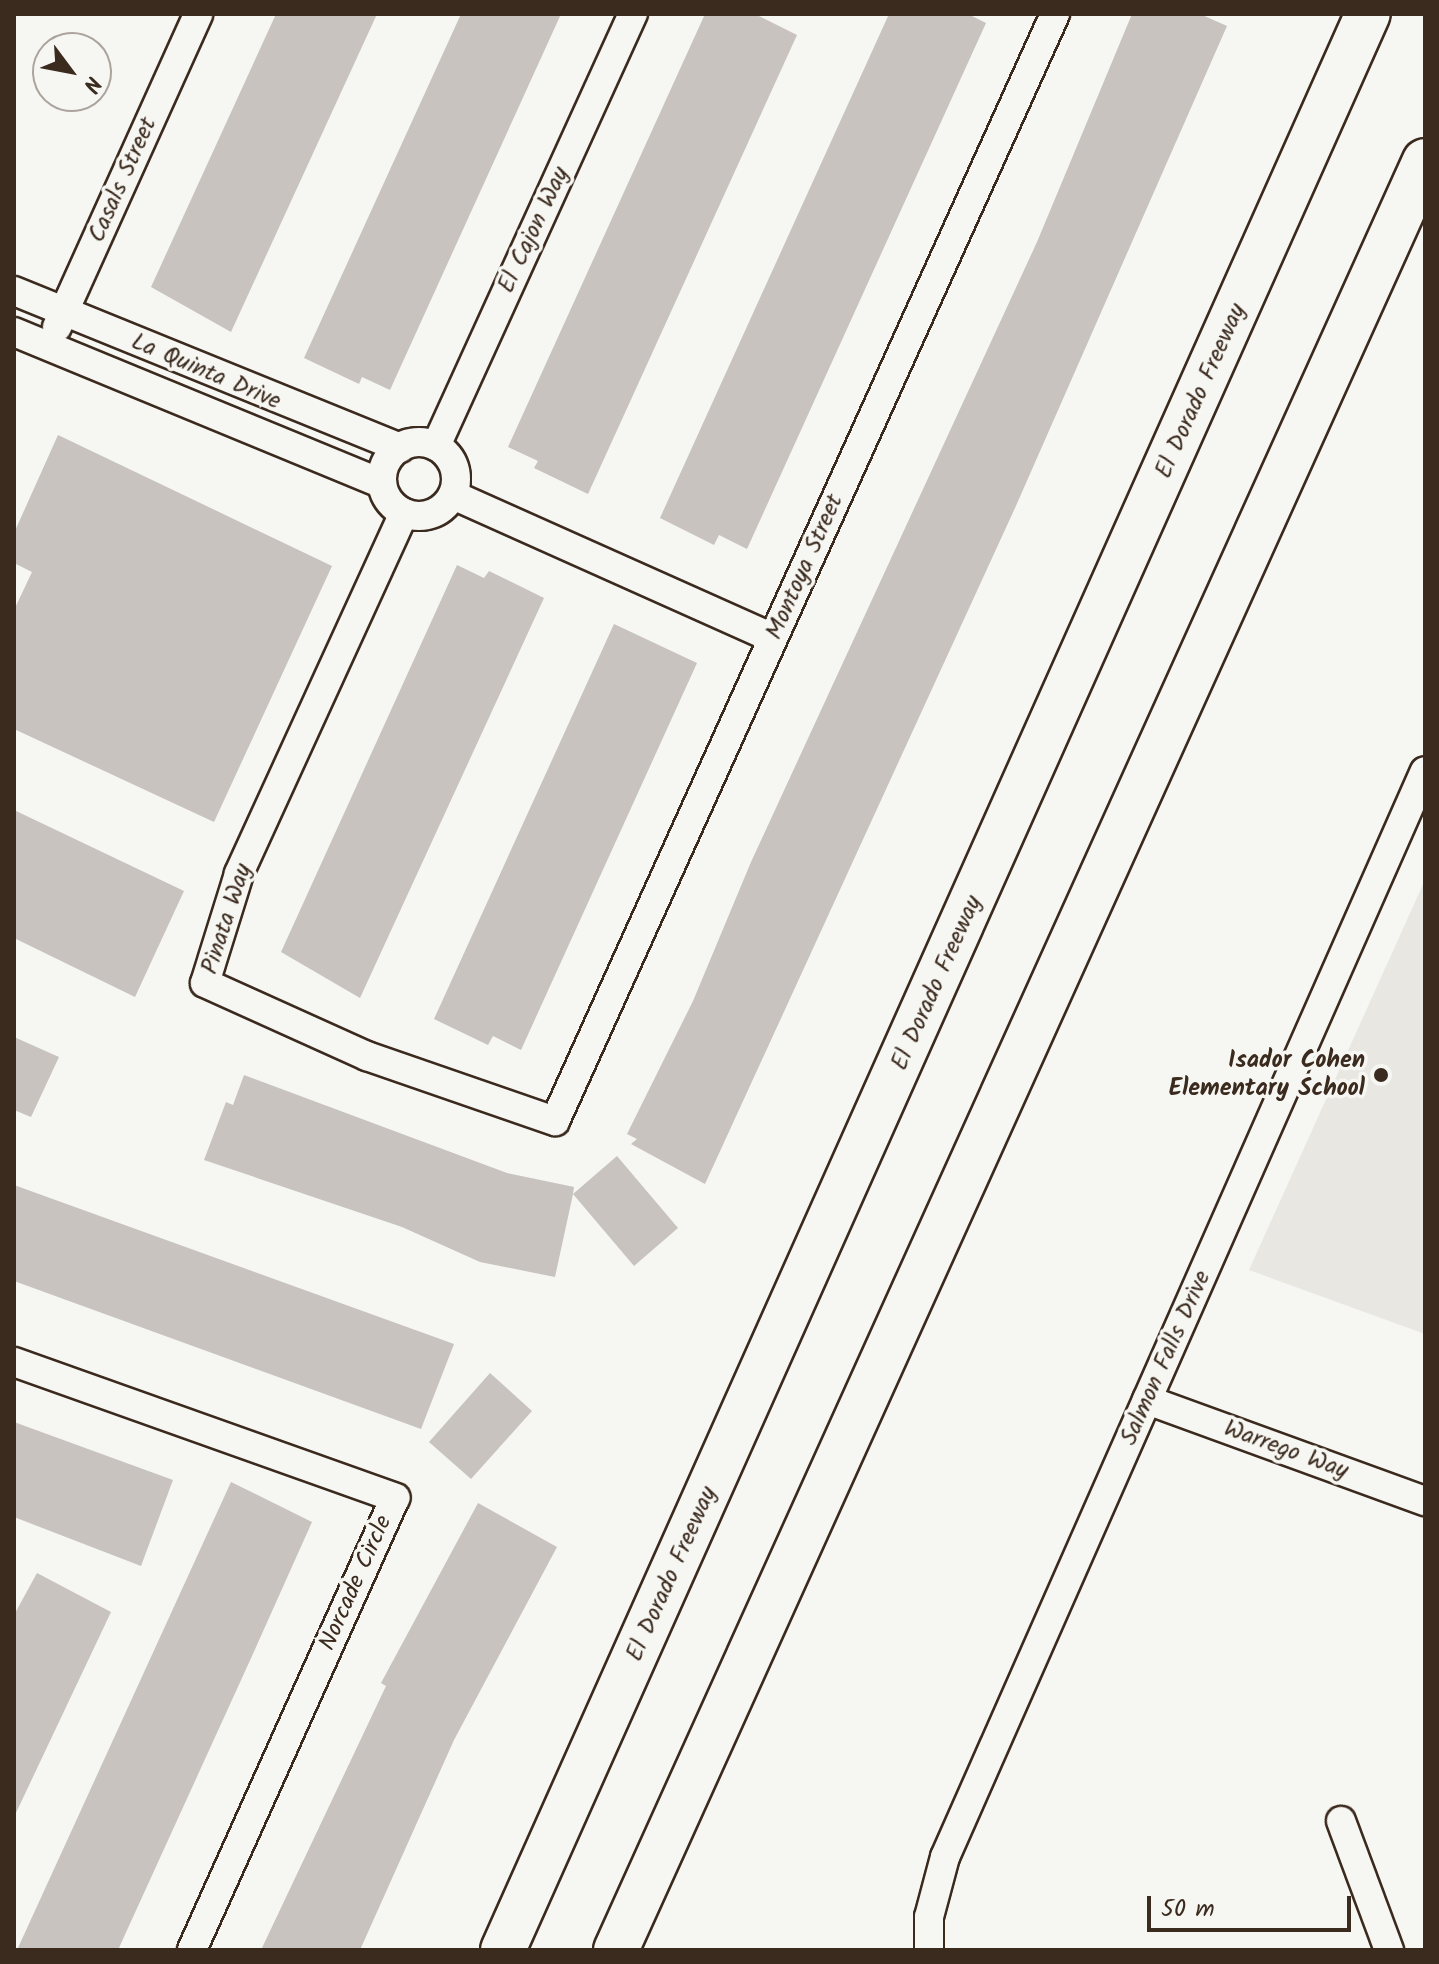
<!DOCTYPE html>
<html>
<head>
<meta charset="utf-8">
<style>
	body { margin:0 }
	#map { position:relative; width:1439px; height:1964px; overflow:hidden; background:#f6f6f2; font-family:Kalam,sans-serif }
	div>[style] { position:absolute }
	.built>* { inset:0; background:#e8e7e2 }
	.building>* { inset:0; background:#c8c3be }
	.roads { filter:drop-shadow(2px 0 #3b2a1e) drop-shadow(-2px 0 #3b2a1e) drop-shadow(0 2px #3b2a1e) drop-shadow(0 -2px #3b2a1e) }
	.street>* { height:28px; margin:-14px; padding:0 14px; transform-origin:14px; border-radius:14px; background:#f6f6f2 }
	.street>.ring { margin:-14px; padding:0; box-sizing:content-box; background:none; border:28px solid #f6f6f2; border-radius:50% }
	.highway>* { height:44px; margin:-22px; padding:0 22px; transform-origin:22px; border-radius:22px; background:#f6f6f2 }
	.dots>* { width:22px; height:22px; translate:-50% -50%; box-sizing:border-box; border:4px solid #f6f6f2; border-radius:50% }
	span { translate:-50% -50%; white-space:nowrap; text-align:center; line-height:1.15; -webkit-text-stroke:7px #f6f6f2; paint-order:stroke }
	.street-label { font-size:24px; color:#3b2a1e }
	.poi-label { font-size:24px; color:#3b2a1e; font-weight:700 }
	.right { translate:-100% -50%; text-align:right }
	.frame { position:absolute; inset:0; border:16px solid #3b2a1e; pointer-events:none }
	.north { position:absolute; left:32px; top:32px; width:80px; height:80px; box-sizing:border-box; background:#f6f6f2; border:2px solid #aba49d; border-radius:50%; rotate:122deg; font-size:22px; font-weight:700; line-height:32px; text-align:center; color:#3b2a1e }
	.north::after { content:''; display:block; margin:auto; width:28px; height:36px; background:#3b2a1e; clip-path:polygon(50% 0,100% 100%,50% 72%,0 100%) }
	.scale { position:absolute; left:1147px; top:1896px; width:204px; height:36px; box-sizing:border-box; border:4px solid #3b2a1e; border-top:0; padding-left:10px; font-size:24px; line-height:28px; white-space:nowrap; color:#3b2a1e; -webkit-text-stroke:6px #f6f6f2; paint-order:stroke }
</style>
</head>
<body>
<div id="map">
	<div class="built">
		<i style="clip-path:polygon(1425px 880px,1425px 1334px,1249px 1270px)"></i>
	</div>
	<div class="building">
		<i style="clip-path:polygon(276px 14px,377px 14px,231px 332px,151px 287px)"></i>
		<i style="clip-path:polygon(461px 14px,561px 14px,390px 390px,362px 377px,359px 384px,304px 358px)"></i>
		<i style="clip-path:polygon(705px 14px,755px 14px,797px 35px,588px 494px,534px 468px,538px 461px,508px 447px)"></i>
		<i style="clip-path:polygon(889px 14px,968px 14px,986px 23px,747px 549px,719px 535px,714px 545px,660px 518px)"></i>
		<i style="clip-path:polygon(1132px 14px,1200px 14px,1227px 26px,1015px 508px,705px 1184px,631px 1144px,637px 1139px,627px 1134px,693px 1001px,751px 862px,1037px 242px)"></i>
		<i style="clip-path:polygon(58px 435px,332px 566px,214px 822px,14px 729px,14px 610px,32px 572px,14px 563px,14px 533px)"></i>
		<i style="clip-path:polygon(457px 565px,484px 578px,489px 571px,544px 598px,360px 998px,281px 952px)"></i>
		<i style="clip-path:polygon(614px 624px,697px 663px,521px 1050px,493px 1036px,488px 1045px,434px 1019px)"></i>
		<i style="clip-path:polygon(14px 810px,184px 891px,135px 997px,14px 938px)"></i>
		<i style="clip-path:polygon(14px 1037px,59px 1057px,31px 1117px,14px 1110px)"></i>
		<i style="clip-path:polygon(244px 1075px,507px 1173px,574px 1187px,573px 1194px,617px 1156px,678px 1228px,634px 1266px,573px 1194px,555px 1277px,480px 1262px,402px 1227px,204px 1160px,226px 1102px,233px 1105px)"></i>
		<i style="clip-path:polygon(14px 1185px,454px 1344px,421px 1429px,14px 1281px)"></i>
		<i style="clip-path:polygon(490px 1373px,532px 1411px,471px 1479px,429px 1442px)"></i>
		<i style="clip-path:polygon(14px 1422px,173px 1480px,141px 1566px,14px 1517px)"></i>
		<i style="clip-path:polygon(231px 1482px,312px 1522px,252px 1656px,118px 1950px,17px 1950px)"></i>
		<i style="clip-path:polygon(478px 1503px,557px 1547px,454px 1740px,360px 1950px,261px 1950px,386px 1686px,381px 1683px)"></i>
		<i style="clip-path:polygon(37px 1573px,111px 1612px,14px 1817px,14px 1615px)"></i>
	</div>
	<div class="roads">
		<div class="street">
			<i style="left:14px;top:291px;width:417px;rotate:22.1deg"></i>
			<i style="left:57px;top:327px;width:343px;rotate:-65.7deg"></i>
			<i style="left:14px;top:332px;width:398px;rotate:22.4deg"></i>
			<i class="ring" style="left:382px;top:442px;width:46px;height:46px"></i>
			<i style="left:436px;top:446px;width:475px;rotate:-65.5deg"></i>
			<i style="left:453px;top:495px;width:350px;rotate:24.1deg"></i>
			<i style="left:404px;top:513px;width:397px;rotate:114.6deg"></i>
			<i style="left:239px;top:874px;width:114px;rotate:107.3deg"></i>
			<i style="left:205px;top:983px;width:178px;rotate:24.3deg"></i>
			<i style="left:367px;top:1056px;width:199px;rotate:19.1deg"></i>
			<i style="left:555px;top:1121px;width:1215px;rotate:-65.69deg"></i>
			<i style="left:14px;top:1362px;width:405px;rotate:19.6deg"></i>
			<i style="left:395px;top:1498px;width:495px;rotate:114.2deg"></i>
			<i style="left:1147px;top:1400px;width:296px;rotate:20deg"></i>
			<i style="left:1341px;top:1821px;width:138px;rotate:69.6deg"></i>
			<i style="left:929px;top:1950px;width:33px;rotate:-90deg"></i>
			<i style="left:929px;top:1917px;width:62px;rotate:-75.1deg"></i>
			<i style="left:945px;top:1857px;width:1187px;rotate:-66.16deg"></i>
		</div>
		<div class="highway">
			<i style="left:503px;top:1950px;width:2120px;rotate:-65.93deg"></i>
			<i style="left:616px;top:1950px;width:1963px;rotate:-65.67deg"></i>
		</div>
	</div>
	<div class="dots">
		<i style="left:1381px;top:1075px;background:#3b2a1e"></i>
	</div>
	<div class="street-label">
		<span style="left:123px;top:180px;rotate:-66deg">Casals Street</span>
		<span style="left:534px;top:230px;rotate:-65deg">El Cajon Way</span>
		<span style="left:206px;top:372px;rotate:23deg">La Quinta Drive</span>
		<span style="left:1201px;top:391px;rotate:-66deg">El Dorado Freeway</span>
		<span style="left:805px;top:567px;rotate:-66deg">Montoya Street</span>
		<span style="left:227px;top:919px;rotate:-72deg">Pinata Way</span>
		<span style="left:937px;top:983px;rotate:-66deg">El Dorado Freeway</span>
		<span style="left:1166px;top:1358px;rotate:-66deg">Salmon Falls Drive</span>
		<span style="left:1286px;top:1450px;rotate:20deg">Warrego Way</span>
		<span style="left:672px;top:1574px;rotate:-66deg">El Dorado Freeway</span>
		<span style="left:356px;top:1583px;rotate:-66deg">Norcade Circle</span>
	</div>
	<div class="poi-label">
		<span class="right" style="left:1365px;top:1075px">Isador Cohen<br>Elementary School</span>
	</div>
	<div class="frame"></div>
	<div class="north">N</div>
	<div class="scale">50 m</div>
</div>
</body>
</html>
